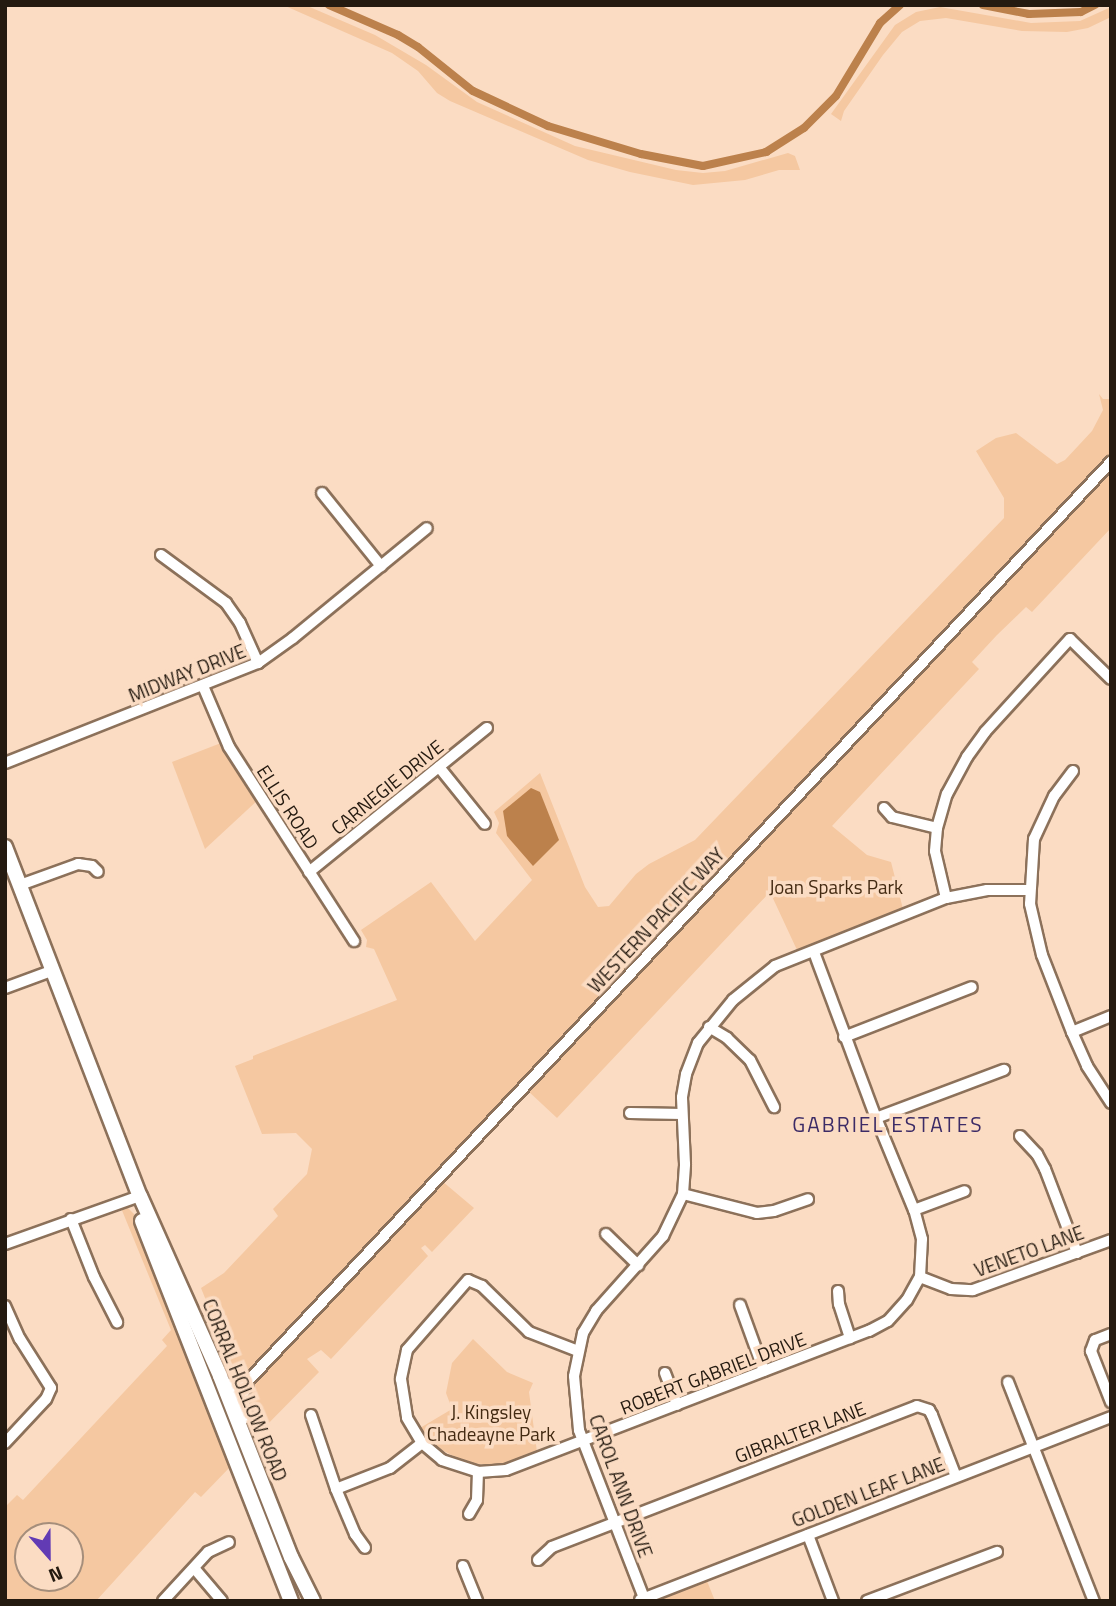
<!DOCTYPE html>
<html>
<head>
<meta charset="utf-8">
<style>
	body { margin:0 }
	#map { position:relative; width:1116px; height:1606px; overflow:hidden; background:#fbdcc3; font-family:"Titillium Web",sans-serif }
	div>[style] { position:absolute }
	.green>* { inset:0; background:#f5c8a1 }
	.water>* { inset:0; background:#bc814c }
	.canal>* { height:8px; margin:-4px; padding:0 4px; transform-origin:4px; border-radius:4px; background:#bc814c }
	.roads { filter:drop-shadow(2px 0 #8c715a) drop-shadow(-2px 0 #8c715a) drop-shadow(0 2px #8c715a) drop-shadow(0 -2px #8c715a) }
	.minor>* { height:10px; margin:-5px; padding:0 5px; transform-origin:5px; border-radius:5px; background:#fff }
	.major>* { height:14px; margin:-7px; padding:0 7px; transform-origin:7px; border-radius:7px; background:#fff }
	span { translate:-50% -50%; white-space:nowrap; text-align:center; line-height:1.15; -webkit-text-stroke:7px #fbdcc3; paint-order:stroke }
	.street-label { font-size:19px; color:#241a10 }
	.park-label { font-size:19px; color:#432a12 }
	.neighbourhood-label { font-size:21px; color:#3c2b66; letter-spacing:2px }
	.frame { position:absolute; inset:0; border:7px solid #241a10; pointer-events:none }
	.north { position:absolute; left:14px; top:1522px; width:70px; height:70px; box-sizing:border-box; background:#fbdcc3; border:2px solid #a58e7b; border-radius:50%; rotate:159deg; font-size:19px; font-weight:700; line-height:28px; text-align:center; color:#241a10 }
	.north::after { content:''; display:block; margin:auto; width:24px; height:32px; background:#623bb4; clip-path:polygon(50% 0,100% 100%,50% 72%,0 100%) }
</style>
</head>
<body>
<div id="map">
	<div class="green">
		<i style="clip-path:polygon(283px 5px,305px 5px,375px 35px,426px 65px,477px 102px,575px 146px,676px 170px,703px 173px,725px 171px,788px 153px,795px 156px,800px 170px,779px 170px,745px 180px,693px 185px,630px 172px,588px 160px,450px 101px,437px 93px,418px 71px,392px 53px)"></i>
		<i style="clip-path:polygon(940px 7px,1031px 23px,1080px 21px,1111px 7px,1111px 17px,1088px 28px,1067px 32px,1022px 31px,946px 18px,920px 21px,902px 32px,883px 55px,844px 111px,841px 121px,831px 114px,895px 25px,916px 12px)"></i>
		<i style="clip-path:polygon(1099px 394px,1103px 399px,1111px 399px,1111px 458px,247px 1378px,238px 1380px,201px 1288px,224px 1273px,278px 1216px,273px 1209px,307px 1174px,312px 1149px,296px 1133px,262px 1134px,235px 1066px,253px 1059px,253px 1056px,397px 1000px,374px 949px,366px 947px,367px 940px,361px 930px,431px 882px,475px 941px,532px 880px,496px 833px,499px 823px,494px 812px,540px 773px,585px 887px,598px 907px,609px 906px,636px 874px,649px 864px,695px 840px,1004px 518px,1004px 498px,976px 451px,996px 438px,1016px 433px,1057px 464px,1065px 460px,1092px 431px,1103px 410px)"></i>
		<i style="clip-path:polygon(1111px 468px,1111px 528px,1032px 612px,1026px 607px,997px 635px,972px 662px,979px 669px,832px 826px,867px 855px,891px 862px,903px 909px,797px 950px,770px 892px,557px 1118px,527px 1090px)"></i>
		<i style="clip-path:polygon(221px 743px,258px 800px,205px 849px,172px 762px)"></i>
		<i style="clip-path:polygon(442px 1181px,474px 1208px,432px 1252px,425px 1245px,421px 1248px,428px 1256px,331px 1359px,321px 1350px,307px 1359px,319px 1372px,258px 1434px,244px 1397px,249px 1386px)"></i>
		<i style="clip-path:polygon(evenodd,121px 1208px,128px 1208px,134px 1214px,232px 1465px,201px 1497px,195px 1492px,96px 1601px,5px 1601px,5px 1507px,17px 1495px,23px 1500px,167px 1346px,162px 1340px,171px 1330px,121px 1208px,28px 1536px,70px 1536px,70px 1578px,28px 1578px,28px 1536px)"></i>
		<i style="clip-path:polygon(473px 1339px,507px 1372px,533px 1383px,529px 1392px,537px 1452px,499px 1465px,467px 1463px,438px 1448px,420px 1428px,452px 1409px,446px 1393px,452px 1363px)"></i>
		<i style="clip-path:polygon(707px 1581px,715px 1601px,657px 1601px)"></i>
	</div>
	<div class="water">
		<i style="clip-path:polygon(531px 788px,540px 792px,559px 840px,533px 866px,507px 836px,503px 811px)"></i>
	</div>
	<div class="canal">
		<i style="left:329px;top:5px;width:75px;rotate:23.5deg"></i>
		<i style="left:398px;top:35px;width:23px;rotate:31deg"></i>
		<i style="left:418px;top:47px;width:70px;rotate:38.7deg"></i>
		<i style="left:473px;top:91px;width:83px;rotate:25deg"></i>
		<i style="left:548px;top:126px;width:97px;rotate:16.8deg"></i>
		<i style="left:641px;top:154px;width:63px;rotate:11deg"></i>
		<i style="left:703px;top:166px;width:65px;rotate:-12.5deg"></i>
		<i style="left:766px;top:152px;width:45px;rotate:-32.3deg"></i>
		<i style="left:804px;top:128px;width:45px;rotate:-45deg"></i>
		<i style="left:836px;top:96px;width:85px;rotate:-58.9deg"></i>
		<i style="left:880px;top:23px;width:27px;rotate:-42deg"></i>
		<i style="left:983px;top:5px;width:47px;rotate:11.1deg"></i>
		<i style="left:1029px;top:14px;width:52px;rotate:-2.2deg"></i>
		<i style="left:1081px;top:12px;width:16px;rotate:-27deg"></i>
	</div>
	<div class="roads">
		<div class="minor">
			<i style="left:322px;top:493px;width:94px;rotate:51.1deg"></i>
			<i style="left:161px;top:555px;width:81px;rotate:36.4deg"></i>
			<i style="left:226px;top:603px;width:24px;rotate:55deg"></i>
			<i style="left:240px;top:623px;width:44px;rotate:65.8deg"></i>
			<i style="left:203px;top:686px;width:66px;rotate:66.9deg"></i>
			<i style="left:229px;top:747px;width:231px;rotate:57.2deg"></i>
			<i style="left:5px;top:763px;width:272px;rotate:-21.6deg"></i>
			<i style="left:258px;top:663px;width:43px;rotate:-35.5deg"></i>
			<i style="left:293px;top:638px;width:173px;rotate:-39.4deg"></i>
			<i style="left:439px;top:767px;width:73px;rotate:51.1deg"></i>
			<i style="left:1073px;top:771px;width:31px;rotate:127deg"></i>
			<i style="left:1054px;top:796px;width:47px;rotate:114.9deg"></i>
			<i style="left:1034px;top:839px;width:65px;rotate:93.5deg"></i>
			<i style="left:1030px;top:904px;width:52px;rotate:76.8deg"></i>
			<i style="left:1042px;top:955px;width:83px;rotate:68.7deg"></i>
			<i style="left:1072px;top:1032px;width:37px;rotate:66deg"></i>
			<i style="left:1087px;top:1066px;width:44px;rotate:57deg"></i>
			<i style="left:884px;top:808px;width:12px;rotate:48deg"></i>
			<i style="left:892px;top:817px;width:46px;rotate:13.7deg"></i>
			<i style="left:309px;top:872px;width:229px;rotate:-39deg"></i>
			<i style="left:20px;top:885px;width:62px;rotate:-19.9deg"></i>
			<i style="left:78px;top:864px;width:14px;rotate:8deg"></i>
			<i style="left:92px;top:866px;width:8px;rotate:45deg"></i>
			<i style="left:946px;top:898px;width:48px;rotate:-103.2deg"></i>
			<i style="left:935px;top:851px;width:23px;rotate:-85deg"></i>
			<i style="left:937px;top:828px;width:35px;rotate:-74deg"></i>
			<i style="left:947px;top:794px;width:42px;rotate:-61.6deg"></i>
			<i style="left:967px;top:757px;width:31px;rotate:-54deg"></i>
			<i style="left:985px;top:732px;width:126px;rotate:-47.6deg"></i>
			<i style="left:1070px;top:639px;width:57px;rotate:44.3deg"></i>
			<i style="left:5px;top:988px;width:52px;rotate:-20.2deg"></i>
			<i style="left:709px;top:1027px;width:21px;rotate:31deg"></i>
			<i style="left:727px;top:1038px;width:32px;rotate:44deg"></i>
			<i style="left:750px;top:1060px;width:53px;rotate:62.9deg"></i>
			<i style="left:1072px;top:1032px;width:42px;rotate:-22.3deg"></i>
			<i style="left:844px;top:1037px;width:137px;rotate:-21.3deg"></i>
			<i style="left:630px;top:1113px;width:52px;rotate:1.1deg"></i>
			<i style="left:876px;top:1118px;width:137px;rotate:-20.6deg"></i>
			<i style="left:1020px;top:1136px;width:25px;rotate:47deg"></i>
			<i style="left:1037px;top:1154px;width:17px;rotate:62deg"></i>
			<i style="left:1045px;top:1169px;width:90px;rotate:69.1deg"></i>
			<i style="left:683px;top:1194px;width:76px;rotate:14.4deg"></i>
			<i style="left:757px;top:1213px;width:17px;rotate:-7deg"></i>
			<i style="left:774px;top:1211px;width:36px;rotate:-19deg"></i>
			<i style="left:914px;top:1210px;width:54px;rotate:-20.4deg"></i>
			<i style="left:71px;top:1219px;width:62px;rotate:68.4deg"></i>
			<i style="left:94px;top:1277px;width:51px;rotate:62.9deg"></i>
			<i style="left:606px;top:1234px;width:45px;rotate:44.1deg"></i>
			<i style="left:5px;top:1244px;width:143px;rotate:-19.6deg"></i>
			<i style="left:920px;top:1277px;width:33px;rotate:21deg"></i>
			<i style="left:951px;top:1289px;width:22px;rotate:3deg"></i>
			<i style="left:973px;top:1290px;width:147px;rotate:-19.9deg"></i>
			<i style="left:838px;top:1291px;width:13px;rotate:86deg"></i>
			<i style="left:839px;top:1304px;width:36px;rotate:72deg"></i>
			<i style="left:740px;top:1305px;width:70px;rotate:70deg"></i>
			<i style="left:5px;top:1306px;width:36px;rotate:66deg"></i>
			<i style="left:20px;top:1339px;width:58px;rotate:57.7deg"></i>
			<i style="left:51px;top:1388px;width:12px;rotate:114deg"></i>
			<i style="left:46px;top:1399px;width:60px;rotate:133deg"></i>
			<i style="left:1111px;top:1334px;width:17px;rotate:159deg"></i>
			<i style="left:1095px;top:1340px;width:12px;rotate:110deg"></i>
			<i style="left:1091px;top:1351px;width:55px;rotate:68.6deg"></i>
			<i style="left:578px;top:1351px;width:53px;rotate:-158.8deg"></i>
			<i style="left:529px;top:1332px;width:66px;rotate:-135.6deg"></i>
			<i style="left:482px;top:1286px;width:15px;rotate:-157deg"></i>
			<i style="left:468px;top:1280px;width:93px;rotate:131.1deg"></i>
			<i style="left:407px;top:1350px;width:30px;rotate:102deg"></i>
			<i style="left:401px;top:1379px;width:39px;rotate:81deg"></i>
			<i style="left:407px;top:1418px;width:29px;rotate:59deg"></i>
			<i style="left:422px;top:1443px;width:26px;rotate:40deg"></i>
			<i style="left:442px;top:1460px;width:38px;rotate:18deg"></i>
			<i style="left:478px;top:1472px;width:28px;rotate:-4deg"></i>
			<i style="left:506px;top:1470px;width:389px;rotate:-21deg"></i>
			<i style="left:869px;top:1331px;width:21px;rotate:-28deg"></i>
			<i style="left:888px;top:1321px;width:28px;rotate:-48deg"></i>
			<i style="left:907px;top:1300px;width:26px;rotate:-61deg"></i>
			<i style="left:920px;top:1277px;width:38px;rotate:-87deg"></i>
			<i style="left:922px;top:1239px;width:30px;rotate:-105deg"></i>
			<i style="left:914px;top:1210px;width:100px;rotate:-112.4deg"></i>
			<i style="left:876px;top:1118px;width:177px;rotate:-110.5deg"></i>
			<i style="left:665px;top:1373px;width:34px;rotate:69deg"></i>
			<i style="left:222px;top:1381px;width:13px;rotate:27deg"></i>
			<i style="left:234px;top:1387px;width:13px;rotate:-18deg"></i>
			<i style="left:246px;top:1383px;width:1264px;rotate:-46.8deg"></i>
			<i style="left:1008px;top:1382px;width:235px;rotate:68.6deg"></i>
			<i style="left:311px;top:1415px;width:78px;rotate:71.3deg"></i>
			<i style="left:336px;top:1489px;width:49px;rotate:67.1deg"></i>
			<i style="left:355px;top:1534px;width:17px;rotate:54deg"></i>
			<i style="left:336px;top:1489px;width:58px;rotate:-21.3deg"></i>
			<i style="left:390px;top:1468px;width:41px;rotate:-38deg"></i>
			<i style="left:469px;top:1514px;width:16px;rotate:-60deg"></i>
			<i style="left:477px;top:1500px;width:28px;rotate:-88deg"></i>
			<i style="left:808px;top:1535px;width:71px;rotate:69.3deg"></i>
			<i style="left:538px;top:1560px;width:19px;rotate:-43deg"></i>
			<i style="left:552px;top:1547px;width:391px;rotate:-21.1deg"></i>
			<i style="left:917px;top:1406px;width:13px;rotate:18deg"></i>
			<i style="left:929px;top:1410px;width:6px;rotate:59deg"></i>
			<i style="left:932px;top:1415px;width:66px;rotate:68.8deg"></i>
			<i style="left:463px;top:1566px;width:38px;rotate:68deg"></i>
			<i style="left:194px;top:1568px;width:43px;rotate:49.7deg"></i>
			<i style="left:644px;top:1598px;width:180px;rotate:-111.2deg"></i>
			<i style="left:579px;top:1430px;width:54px;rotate:-95.3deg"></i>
			<i style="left:574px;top:1376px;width:44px;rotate:-78.2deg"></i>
			<i style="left:583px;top:1333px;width:26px;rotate:-59deg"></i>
			<i style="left:596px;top:1311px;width:101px;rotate:-48.2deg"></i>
			<i style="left:663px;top:1236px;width:47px;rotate:-64.5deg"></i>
			<i style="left:683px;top:1194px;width:30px;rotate:-86deg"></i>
			<i style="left:685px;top:1164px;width:67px;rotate:-92.6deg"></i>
			<i style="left:682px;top:1097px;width:23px;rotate:-80deg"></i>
			<i style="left:686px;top:1074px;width:33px;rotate:-69deg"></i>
			<i style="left:698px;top:1043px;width:55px;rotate:-50.9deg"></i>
			<i style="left:733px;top:1000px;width:54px;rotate:-39deg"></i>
			<i style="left:775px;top:966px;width:184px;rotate:-21.7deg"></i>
			<i style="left:946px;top:898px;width:42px;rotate:-11deg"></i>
			<i style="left:987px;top:890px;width:42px"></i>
			<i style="left:640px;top:1600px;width:505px;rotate:-21.23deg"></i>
			<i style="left:163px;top:1601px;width:67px;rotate:-47.4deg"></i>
			<i style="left:208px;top:1552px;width:23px;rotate:-25deg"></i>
			<i style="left:867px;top:1601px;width:139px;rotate:-20.7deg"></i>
		</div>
		<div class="major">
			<i style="left:5px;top:847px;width:374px;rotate:68.9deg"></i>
			<i style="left:140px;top:1196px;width:197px;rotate:66deg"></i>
			<i style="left:220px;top:1376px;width:194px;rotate:68.6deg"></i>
			<i style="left:291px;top:1557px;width:49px;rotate:63.4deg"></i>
			<i style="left:142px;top:1221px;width:408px;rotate:68.6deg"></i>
			<i style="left:245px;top:1416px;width:21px;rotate:-104deg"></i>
			<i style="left:240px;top:1396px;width:14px;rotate:-65deg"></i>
		</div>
	</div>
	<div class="street-label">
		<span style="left:187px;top:673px;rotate:-22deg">MIDWAY DRIVE</span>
		<span style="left:387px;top:787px;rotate:-39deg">CARNEGIE DRIVE</span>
		<span style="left:288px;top:807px;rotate:57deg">ELLIS ROAD</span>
		<span style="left:656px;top:920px;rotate:-47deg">WESTERN PACIFIC WAY</span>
		<span style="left:1029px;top:1251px;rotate:-20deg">VENETO LANE</span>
		<span style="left:713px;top:1373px;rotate:-21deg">ROBERT GABRIEL DRIVE</span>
		<span style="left:245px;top:1390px;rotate:68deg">CORRAL HOLLOW ROAD</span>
		<span style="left:800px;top:1432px;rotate:-21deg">GIBRALTER LANE</span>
		<span style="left:621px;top:1486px;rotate:70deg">CAROL ANN DRIVE</span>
		<span style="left:868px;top:1492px;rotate:-21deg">GOLDEN LEAF LANE</span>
	</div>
	<div class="park-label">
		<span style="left:836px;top:887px">Joan Sparks Park</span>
		<span style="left:491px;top:1423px">J. Kingsley<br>Chadeayne Park</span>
	</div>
	<div class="neighbourhood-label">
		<span style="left:888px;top:1124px">GABRIEL ESTATES</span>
	</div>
	<div class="frame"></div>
	<div class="north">N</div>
</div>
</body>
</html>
